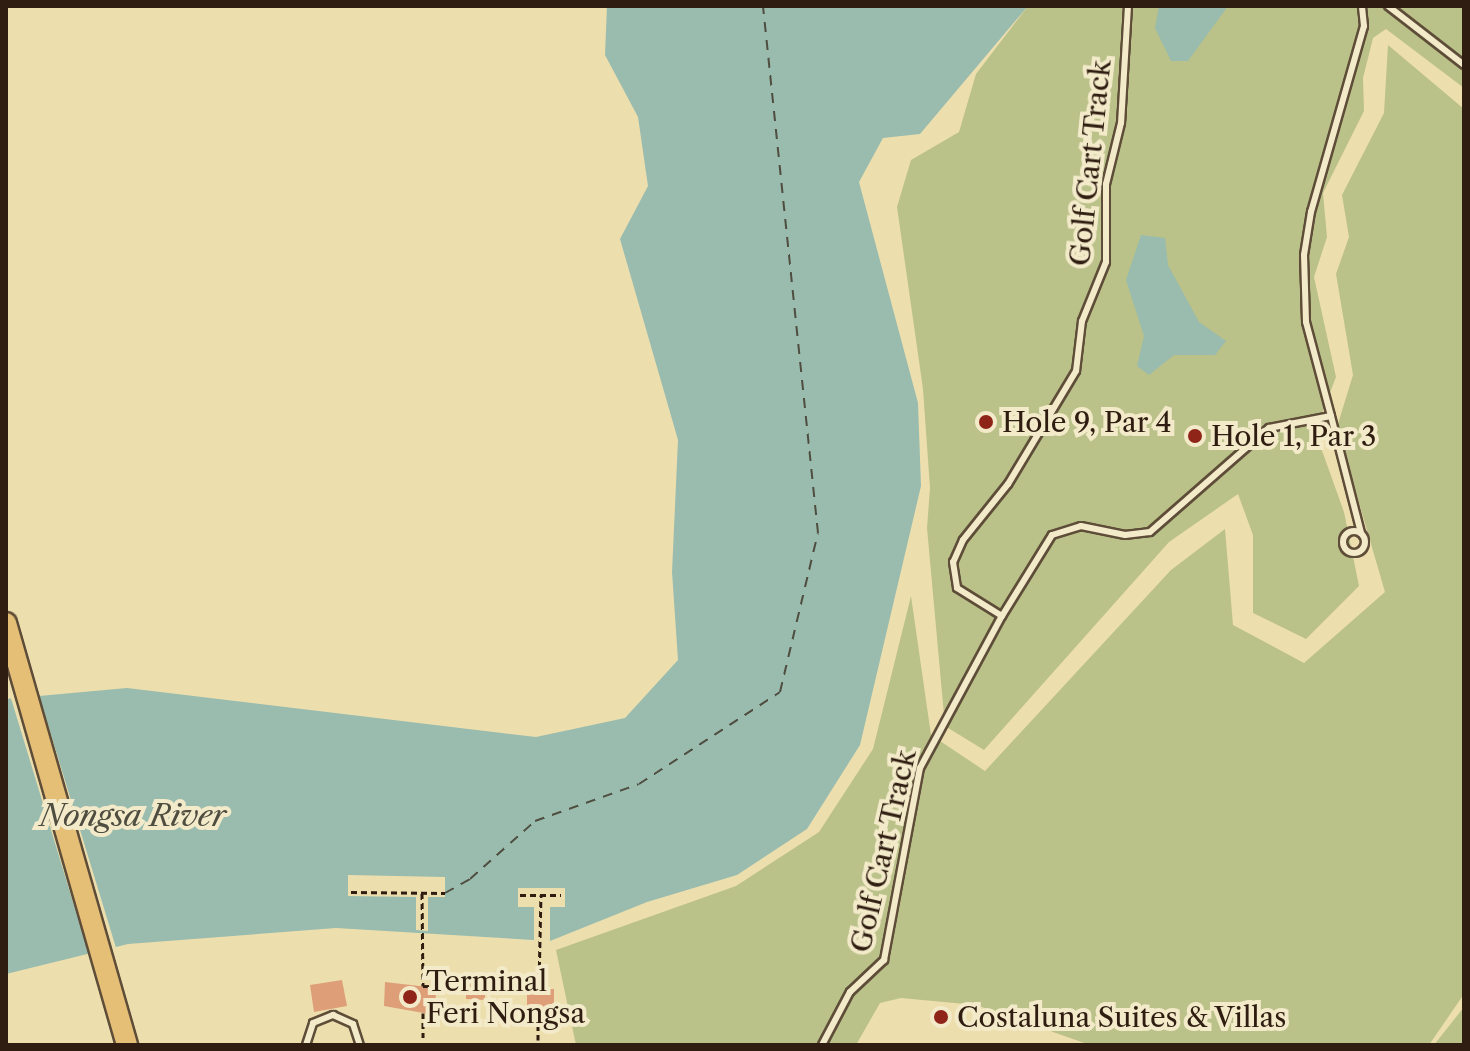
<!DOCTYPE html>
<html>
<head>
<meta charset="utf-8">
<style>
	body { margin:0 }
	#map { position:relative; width:1470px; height:1051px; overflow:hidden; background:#eddeae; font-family:"Libre Caslon Text",serif }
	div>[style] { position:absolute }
	.green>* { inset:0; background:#bac189 }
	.water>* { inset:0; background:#99bcae }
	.pier>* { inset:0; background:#eddeae }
	.ferry>* { height:2px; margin-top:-1px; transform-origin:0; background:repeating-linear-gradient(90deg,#4e4d3f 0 10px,transparent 0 18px) }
	.building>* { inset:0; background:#de9f78 }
	.path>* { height:3px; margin-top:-1.5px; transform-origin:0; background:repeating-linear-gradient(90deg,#2e1d10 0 6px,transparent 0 10px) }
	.roads { filter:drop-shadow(2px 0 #5e4d38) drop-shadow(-2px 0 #5e4d38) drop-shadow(0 2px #5e4d38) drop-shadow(0 -2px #5e4d38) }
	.service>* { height:6px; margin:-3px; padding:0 3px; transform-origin:3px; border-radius:3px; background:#f3eaca }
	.service>.ring { margin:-3px; padding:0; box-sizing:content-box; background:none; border:6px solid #f3eaca; border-radius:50% }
	.trunk>* { height:20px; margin:-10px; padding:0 10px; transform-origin:10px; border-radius:10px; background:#e6bf77 }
	.dots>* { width:22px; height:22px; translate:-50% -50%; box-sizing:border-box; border:4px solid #f3eaca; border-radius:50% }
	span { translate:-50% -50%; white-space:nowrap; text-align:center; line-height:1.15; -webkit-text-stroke:8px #f3eaca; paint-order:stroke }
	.street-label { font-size:28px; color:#2e1d10 }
	.poi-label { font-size:28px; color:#2e1d10 }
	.left { translate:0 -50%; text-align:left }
	.water-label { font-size:30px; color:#4e4d3f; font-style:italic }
	.frame { position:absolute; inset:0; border:8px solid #2e1d10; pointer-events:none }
</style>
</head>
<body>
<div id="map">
	<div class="green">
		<i style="clip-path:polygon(1028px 6px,1464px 6px,1464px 88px,1386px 29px,1373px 38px,1363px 78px,1364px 111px,1323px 193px,1327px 237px,1314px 277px,1336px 377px,1315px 431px,1344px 512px,1359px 586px,1306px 639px,1253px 613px,1253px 535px,1238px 494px,1169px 542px,984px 750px,945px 726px,927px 528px,930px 488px,923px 389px,897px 207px,911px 160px,959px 132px,976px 74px)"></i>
		<i style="clip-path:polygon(1388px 45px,1464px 109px,1464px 994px,1429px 1045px,1090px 1045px,976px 1005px,901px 998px,880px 1003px,856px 1045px,576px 1045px,556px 950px,736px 886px,819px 832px,873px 749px,911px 596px,931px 735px,985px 771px,1171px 570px,1225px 529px,1233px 625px,1304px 663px,1385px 592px,1337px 427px,1353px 375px,1336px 274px,1349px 237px,1342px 195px,1384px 113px)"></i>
		<i style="clip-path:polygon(1464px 1007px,1464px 1045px,1434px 1045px)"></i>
	</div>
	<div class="water">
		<i style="clip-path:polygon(607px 6px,1028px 6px,920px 134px,883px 138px,859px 182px,918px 403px,921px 486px,860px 745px,807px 829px,737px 875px,647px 902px,550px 941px,336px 928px,128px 944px,6px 974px,6px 699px,127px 688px,536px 737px,625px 718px,678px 660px,672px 572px,678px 440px,620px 239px,648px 186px,638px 117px,605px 55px)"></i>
		<i style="clip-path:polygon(1159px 6px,1228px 6px,1188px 61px,1171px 61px,1155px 28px)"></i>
		<i style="clip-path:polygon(1141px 235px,1165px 238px,1168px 265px,1199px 322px,1226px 341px,1215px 355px,1174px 355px,1149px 375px,1137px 366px,1144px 336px,1126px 280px)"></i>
	</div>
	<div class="pier">
		<i style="clip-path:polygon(38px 692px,117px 951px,90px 958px,10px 695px)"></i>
		<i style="clip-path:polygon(348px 875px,445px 877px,445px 897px,428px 897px,428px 931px,416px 930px,416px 897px,348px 896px)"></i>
		<i style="clip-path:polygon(518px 888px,565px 888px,565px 907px,550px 907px,550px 941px,534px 942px,534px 907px,518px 907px)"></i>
	</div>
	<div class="ferry">
		<i style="left:445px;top:893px;width:29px;rotate:-29deg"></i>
		<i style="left:470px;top:879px;width:87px;rotate:-41.7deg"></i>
		<i style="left:535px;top:821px;width:110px;rotate:-19.6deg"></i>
		<i style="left:639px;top:784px;width:168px;rotate:-33.1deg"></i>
		<i style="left:780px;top:692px;width:163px;rotate:-76.6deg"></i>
		<i style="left:818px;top:533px;width:530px;rotate:-95.96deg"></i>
	</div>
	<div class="building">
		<i style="clip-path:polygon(342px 980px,347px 1006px,314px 1012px,310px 985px)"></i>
		<i style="clip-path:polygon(466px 981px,485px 981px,485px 1000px,466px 999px)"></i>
		<i style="clip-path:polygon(385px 982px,436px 988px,435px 1015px,384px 1006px)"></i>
		<i style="clip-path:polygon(527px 989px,554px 989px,554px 1015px,527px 1014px)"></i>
	</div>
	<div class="path">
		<i style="left:15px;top:6px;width:50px"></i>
		<i style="left:351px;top:892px;width:94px;rotate:0.6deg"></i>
		<i style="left:422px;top:893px;width:93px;rotate:89.4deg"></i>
		<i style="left:423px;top:986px;width:44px;rotate:1.3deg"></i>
		<i style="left:520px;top:895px;width:41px"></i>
		<i style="left:488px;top:987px;width:51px"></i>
		<i style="left:539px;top:987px;width:92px;rotate:-88.8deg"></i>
		<i style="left:423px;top:1038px;width:25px;rotate:-90deg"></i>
		<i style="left:538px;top:1040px;width:26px;rotate:-90deg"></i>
	</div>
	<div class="roads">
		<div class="service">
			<i style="left:1128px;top:6px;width:117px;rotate:93.4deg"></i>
			<i style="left:1121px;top:123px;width:63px;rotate:103.8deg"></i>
			<i style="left:1106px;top:184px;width:78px;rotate:90deg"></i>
			<i style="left:1106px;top:262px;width:64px;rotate:112.1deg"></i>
			<i style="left:1082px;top:321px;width:50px;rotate:96.8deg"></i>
			<i style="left:1076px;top:371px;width:132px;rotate:121deg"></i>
			<i style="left:1008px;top:484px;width:72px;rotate:128.8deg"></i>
			<i style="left:963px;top:540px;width:24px;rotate:114deg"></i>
			<i style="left:953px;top:562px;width:26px;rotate:81deg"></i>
			<i style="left:957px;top:588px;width:53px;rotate:31.9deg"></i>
			<i style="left:1002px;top:616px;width:95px;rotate:-58.3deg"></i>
			<i style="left:1052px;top:535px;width:30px;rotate:-17deg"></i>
			<i style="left:1081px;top:526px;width:45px;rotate:11.6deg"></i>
			<i style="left:1125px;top:535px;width:25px;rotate:-7deg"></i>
			<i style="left:1150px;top:532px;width:158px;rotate:-41.2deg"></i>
			<i style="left:1269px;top:428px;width:63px;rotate:-11deg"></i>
			<i style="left:1331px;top:416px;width:97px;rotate:-104.9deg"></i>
			<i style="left:1306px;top:322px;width:67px;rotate:-91.7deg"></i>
			<i style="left:1304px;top:255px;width:44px;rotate:-80.8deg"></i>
			<i style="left:1311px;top:212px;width:193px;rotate:-74.1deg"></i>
			<i style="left:1364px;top:26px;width:20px;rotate:-96deg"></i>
			<i style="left:1388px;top:6px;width:96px;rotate:37.8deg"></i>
			<i style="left:1331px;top:416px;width:121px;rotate:75.6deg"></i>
			<i class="ring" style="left:1343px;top:531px;width:16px;height:16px"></i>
			<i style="left:306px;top:1045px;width:23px;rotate:-72deg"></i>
			<i style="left:313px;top:1023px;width:22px;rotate:-22deg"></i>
			<i style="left:333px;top:1015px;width:22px;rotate:24deg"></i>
			<i style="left:353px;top:1024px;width:22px;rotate:72deg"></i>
			<i style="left:822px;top:1045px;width:60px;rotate:-62.2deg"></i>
			<i style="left:850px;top:992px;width:47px;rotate:-43.3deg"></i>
			<i style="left:884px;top:960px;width:195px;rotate:-79.4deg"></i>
			<i style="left:920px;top:768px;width:173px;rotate:-61.7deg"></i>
		</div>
		<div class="trunk">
			<i style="left:6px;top:623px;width:439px;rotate:74deg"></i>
		</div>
	</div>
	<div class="dots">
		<i style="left:986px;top:422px;background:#8f2418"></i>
		<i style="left:1195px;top:436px;background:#8f2418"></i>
		<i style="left:410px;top:997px;background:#8f2418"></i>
		<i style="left:941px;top:1017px;background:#8f2418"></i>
	</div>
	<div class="street-label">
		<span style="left:1090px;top:163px;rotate:-84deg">Golf Cart Track</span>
		<span style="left:883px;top:851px;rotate:-77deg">Golf Cart Track</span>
	</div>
	<div class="poi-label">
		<span class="left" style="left:1002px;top:422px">Hole 9, Par 4</span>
		<span class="left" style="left:1211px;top:436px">Hole 1, Par 3</span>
		<span class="left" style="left:426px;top:997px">Terminal<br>Feri Nongsa</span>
		<span class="left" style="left:957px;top:1017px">Costaluna Suites &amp; Villas</span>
	</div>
	<div class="water-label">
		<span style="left:133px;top:816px">Nongsa River</span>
	</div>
	<div class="frame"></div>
</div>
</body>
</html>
